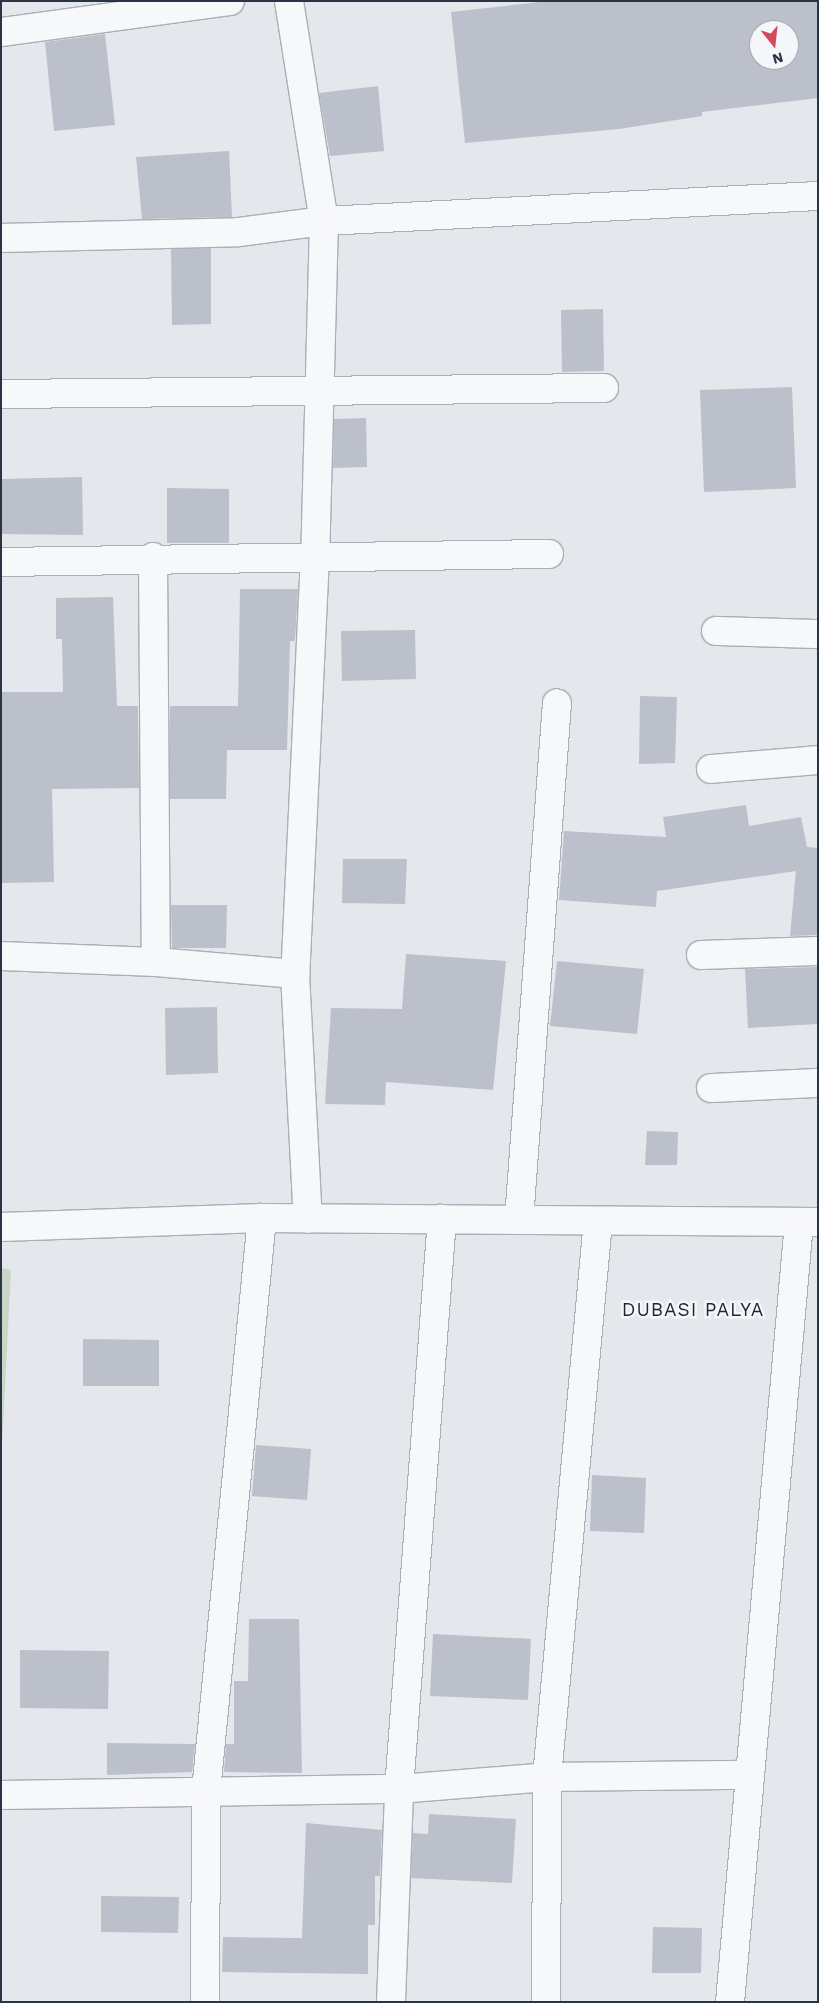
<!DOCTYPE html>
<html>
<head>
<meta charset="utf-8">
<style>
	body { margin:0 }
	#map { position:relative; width:819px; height:2003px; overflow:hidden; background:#e4e7ec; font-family:"Work Sans",sans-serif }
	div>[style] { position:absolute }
	.green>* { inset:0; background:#c9d6c5 }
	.building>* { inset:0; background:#bbc0ca }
	.roads { filter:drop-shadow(1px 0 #a9aeb7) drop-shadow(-1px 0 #a9aeb7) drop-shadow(0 1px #a9aeb7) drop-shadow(0 -1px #a9aeb7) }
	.minor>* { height:28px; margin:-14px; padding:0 14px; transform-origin:14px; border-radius:14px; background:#f7f8fa }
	span { translate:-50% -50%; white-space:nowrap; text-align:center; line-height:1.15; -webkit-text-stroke:5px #f4f6f9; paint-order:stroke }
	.neighbourhood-label { font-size:19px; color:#1d2536; letter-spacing:1px }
	.frame { position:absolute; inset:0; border:2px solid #2b3445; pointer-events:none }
	.north { position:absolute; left:749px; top:20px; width:50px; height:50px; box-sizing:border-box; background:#f4f6f9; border:1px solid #a4a8b1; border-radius:50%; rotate:164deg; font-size:14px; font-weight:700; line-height:20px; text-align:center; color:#2b3445 }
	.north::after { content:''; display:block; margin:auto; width:18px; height:22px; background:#d1495b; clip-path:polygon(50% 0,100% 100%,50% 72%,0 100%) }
</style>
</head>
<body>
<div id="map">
	<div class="green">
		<i style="clip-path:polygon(1px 1268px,11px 1270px,1px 1466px)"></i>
	</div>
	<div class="building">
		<i style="clip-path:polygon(evenodd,549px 1px,818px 1px,818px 98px,702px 112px,702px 116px,619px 129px,465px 143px,451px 12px,549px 1px,759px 30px,789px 30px,789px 60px,759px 60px,759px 30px)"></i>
		<i style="clip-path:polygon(105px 34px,115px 125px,54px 131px,45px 42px)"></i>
		<i style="clip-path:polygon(378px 86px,384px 151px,330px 156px,319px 93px)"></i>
		<i style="clip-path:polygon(229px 151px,232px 217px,142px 219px,136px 157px)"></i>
		<i style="clip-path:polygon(211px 248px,211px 324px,172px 325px,171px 249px)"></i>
		<i style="clip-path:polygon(603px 309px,604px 371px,562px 372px,561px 310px)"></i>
		<i style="clip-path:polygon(792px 387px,796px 488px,704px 492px,700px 390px)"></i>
		<i style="clip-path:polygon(366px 418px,367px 467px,333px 468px,334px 419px)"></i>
		<i style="clip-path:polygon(82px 477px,83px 535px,1px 534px,1px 479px)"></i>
		<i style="clip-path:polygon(167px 488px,229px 489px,229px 543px,167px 543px)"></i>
		<i style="clip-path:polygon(240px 589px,298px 589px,295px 641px,290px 641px,287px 750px,227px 750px,226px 799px,170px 799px,170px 706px,238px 706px)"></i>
		<i style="clip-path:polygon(113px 597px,117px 706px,138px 706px,139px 788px,52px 789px,54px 882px,1px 883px,1px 692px,63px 692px,62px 639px,56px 639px,56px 598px)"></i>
		<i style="clip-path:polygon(415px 630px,416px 679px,342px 681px,341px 631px)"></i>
		<i style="clip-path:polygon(640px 696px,677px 697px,675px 763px,639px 764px)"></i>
		<i style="clip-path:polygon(746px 805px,749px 826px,801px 817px,807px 847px,818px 848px,818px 935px,790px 936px,796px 871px,657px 891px,656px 907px,559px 900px,564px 831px,666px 837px,663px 817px)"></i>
		<i style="clip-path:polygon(343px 859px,407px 859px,405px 904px,342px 903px)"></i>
		<i style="clip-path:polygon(171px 905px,227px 905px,226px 948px,172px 948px)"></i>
		<i style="clip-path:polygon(406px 954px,506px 961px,493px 1090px,386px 1082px,385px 1105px,325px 1104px,331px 1008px,402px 1009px)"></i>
		<i style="clip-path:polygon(557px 961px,644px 969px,637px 1034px,550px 1026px)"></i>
		<i style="clip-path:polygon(818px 967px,818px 1024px,748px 1028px,745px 969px)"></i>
		<i style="clip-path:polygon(217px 1007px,218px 1073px,166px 1075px,165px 1008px)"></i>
		<i style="clip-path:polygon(647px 1131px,678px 1132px,677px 1165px,645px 1165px)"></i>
		<i style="clip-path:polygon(83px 1339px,159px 1340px,159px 1386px,83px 1386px)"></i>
		<i style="clip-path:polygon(256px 1445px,311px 1449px,307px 1500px,252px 1496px)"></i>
		<i style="clip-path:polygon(592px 1475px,646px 1478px,644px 1533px,590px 1531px)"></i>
		<i style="clip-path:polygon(249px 1619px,299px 1619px,302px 1773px,224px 1772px,226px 1744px,234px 1744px,234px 1681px,248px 1681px)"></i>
		<i style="clip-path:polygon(433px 1634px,531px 1639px,528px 1700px,430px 1696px)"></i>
		<i style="clip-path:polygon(20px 1650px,109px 1651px,108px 1709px,20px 1708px)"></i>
		<i style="clip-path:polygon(107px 1743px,195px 1744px,192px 1772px,107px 1775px)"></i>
		<i style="clip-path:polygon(429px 1814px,516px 1819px,512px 1883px,411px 1878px,413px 1833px,428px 1834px)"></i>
		<i style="clip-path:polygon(306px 1823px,382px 1830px,380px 1876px,375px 1876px,375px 1925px,368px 1925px,368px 1974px,222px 1972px,223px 1937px,302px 1938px)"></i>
		<i style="clip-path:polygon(101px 1896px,179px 1897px,178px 1933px,101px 1932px)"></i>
		<i style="clip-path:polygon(653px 1927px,702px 1928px,701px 1973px,652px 1973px)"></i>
	</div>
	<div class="roads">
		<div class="minor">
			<i style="left:289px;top:1px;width:223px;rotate:81deg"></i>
			<i style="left:324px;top:221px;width:335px;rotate:91.5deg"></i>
			<i style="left:315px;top:556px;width:418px;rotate:92.7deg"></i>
			<i style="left:295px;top:974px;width:245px;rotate:87deg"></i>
			<i style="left:1px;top:32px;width:231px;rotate:-7.7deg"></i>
			<i style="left:1px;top:238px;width:238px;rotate:-1.4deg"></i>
			<i style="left:239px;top:232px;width:86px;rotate:-7.4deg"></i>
			<i style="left:324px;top:221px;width:495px;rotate:-2.9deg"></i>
			<i style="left:1px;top:394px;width:603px;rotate:-0.57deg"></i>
			<i style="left:153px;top:557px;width:405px;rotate:89.6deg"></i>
			<i style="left:1px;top:562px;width:548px;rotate:-0.84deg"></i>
			<i style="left:716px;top:631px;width:102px;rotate:1.7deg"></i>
			<i style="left:711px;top:769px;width:107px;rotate:-4.8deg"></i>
			<i style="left:701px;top:955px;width:117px;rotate:-2deg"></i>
			<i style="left:1px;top:956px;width:155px;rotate:2.2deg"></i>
			<i style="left:156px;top:962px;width:140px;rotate:4.9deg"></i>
			<i style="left:711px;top:1088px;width:107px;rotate:-2.7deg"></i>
			<i style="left:519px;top:1220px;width:518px;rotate:-85.8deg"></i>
			<i style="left:1px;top:1227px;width:261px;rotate:-2deg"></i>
			<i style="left:262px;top:1218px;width:556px;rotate:0.41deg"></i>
			<i style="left:1px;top:1795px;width:398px;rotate:-0.9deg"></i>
			<i style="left:399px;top:1789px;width:148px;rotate:-4.6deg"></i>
			<i style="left:547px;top:1777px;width:203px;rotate:-0.6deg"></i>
			<i style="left:205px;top:2002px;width:211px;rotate:-89.7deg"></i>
			<i style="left:206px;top:1791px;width:576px;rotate:-84.42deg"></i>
			<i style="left:391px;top:2002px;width:213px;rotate:-87.8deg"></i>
			<i style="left:399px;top:1789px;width:572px;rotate:-85.69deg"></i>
			<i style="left:546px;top:2002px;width:225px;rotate:-89.7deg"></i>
			<i style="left:547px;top:1777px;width:558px;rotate:-84.76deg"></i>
			<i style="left:730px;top:2002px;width:783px;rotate:-84.94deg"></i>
		</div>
	</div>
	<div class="neighbourhood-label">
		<span style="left:693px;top:1310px">DUBASI PALYA</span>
	</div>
	<div class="frame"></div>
	<div class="north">N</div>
</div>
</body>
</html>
